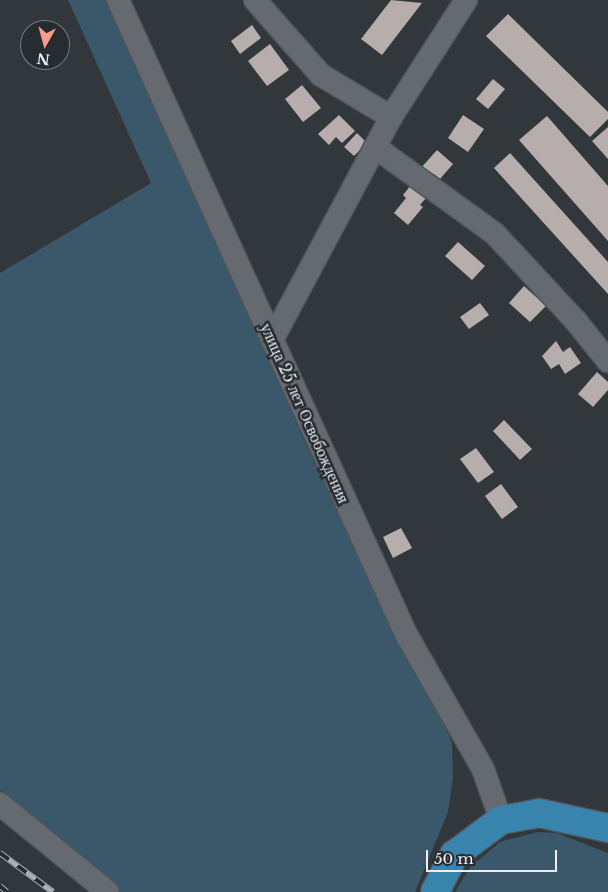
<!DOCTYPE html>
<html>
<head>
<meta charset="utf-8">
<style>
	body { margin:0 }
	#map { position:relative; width:608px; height:892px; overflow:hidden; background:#31373b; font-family:"Libre Baskerville",serif }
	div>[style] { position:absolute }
	.green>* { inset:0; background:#3b576a }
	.building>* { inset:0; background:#b7adac }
	.roads { filter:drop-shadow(1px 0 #4f5458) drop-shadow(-1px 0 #4f5458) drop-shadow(0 1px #4f5458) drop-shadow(0 -1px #4f5458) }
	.minor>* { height:22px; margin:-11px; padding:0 11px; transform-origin:11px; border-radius:11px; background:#646a6f }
	.major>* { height:28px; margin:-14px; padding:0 14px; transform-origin:14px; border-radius:14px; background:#3884ad }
	.rail>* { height:5.5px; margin-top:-2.75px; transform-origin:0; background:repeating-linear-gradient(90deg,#272c31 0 11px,#abb0b3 0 22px); box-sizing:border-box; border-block:1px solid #abb0b3 }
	span { translate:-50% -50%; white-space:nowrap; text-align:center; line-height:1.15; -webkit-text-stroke:5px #272c31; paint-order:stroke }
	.street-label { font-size:16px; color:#ebeff2 }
	.north { position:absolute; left:20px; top:20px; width:50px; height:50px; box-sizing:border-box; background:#272c31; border:1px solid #757a7e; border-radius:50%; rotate:187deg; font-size:14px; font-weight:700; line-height:20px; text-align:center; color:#ebeff2 }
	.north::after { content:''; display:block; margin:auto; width:18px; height:22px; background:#f59c90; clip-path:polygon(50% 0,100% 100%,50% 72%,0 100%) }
	.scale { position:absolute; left:426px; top:850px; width:131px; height:22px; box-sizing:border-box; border:2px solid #ebeff2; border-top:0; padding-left:6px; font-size:15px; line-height:18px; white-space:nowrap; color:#ebeff2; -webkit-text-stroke:4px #272c31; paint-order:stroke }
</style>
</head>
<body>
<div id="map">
	<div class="green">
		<i style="clip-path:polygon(68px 0,107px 0,309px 451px,398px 638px,440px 712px,452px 743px,453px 777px,448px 812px,415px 892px,119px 892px,0 790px,0 273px,151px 183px)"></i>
		<i style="clip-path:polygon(537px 832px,557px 833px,608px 853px,608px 892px,455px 892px,470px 867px,500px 842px)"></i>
	</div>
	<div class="building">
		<i style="clip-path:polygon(391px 0,422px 3px,382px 55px,361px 39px)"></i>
		<i style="clip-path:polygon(508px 14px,608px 112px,608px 119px,590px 137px,486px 36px)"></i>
		<i style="clip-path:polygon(252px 25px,261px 38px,240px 54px,231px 41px)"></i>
		<i style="clip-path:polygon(270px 44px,289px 70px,267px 86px,248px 61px)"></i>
		<i style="clip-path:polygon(493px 79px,505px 89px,488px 109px,476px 99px)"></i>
		<i style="clip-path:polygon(302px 85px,321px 108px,303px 122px,285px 99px)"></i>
		<i style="clip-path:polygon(339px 115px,355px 131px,342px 143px,336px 137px,329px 145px,318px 134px)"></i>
		<i style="clip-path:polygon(463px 115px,484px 129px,468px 152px,448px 138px)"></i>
		<i style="clip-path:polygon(547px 116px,608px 186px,608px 241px,519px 140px)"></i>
		<i style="clip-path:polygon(608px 127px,608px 159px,592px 141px)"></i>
		<i style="clip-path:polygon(357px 133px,367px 143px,354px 156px,344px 147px)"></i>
		<i style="clip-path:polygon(437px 150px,453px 164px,440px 179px,434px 174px,431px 178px,420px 169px)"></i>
		<i style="clip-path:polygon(510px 153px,608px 262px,608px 294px,494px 168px)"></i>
		<i style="clip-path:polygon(411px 185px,426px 198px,420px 205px,423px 207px,408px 225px,394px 213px,406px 198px,403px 195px)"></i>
		<i style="clip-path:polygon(458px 242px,485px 266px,472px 280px,445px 256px)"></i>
		<i style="clip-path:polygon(524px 286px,546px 306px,530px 322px,509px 303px)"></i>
		<i style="clip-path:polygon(480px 303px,489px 315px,469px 329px,460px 317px)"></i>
		<i style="clip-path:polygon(556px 341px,563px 352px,570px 347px,581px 363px,565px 374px,559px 364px,551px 369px,542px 356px)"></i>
		<i style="clip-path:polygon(597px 372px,608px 382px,608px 390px,593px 407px,578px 394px)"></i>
		<i style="clip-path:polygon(504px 420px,532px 449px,520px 460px,493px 431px)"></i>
		<i style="clip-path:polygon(476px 448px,494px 472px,478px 483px,460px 459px)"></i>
		<i style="clip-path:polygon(501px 484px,518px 507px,502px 519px,485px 496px)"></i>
		<i style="clip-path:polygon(401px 528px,412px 548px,393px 558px,383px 537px)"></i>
	</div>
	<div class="roads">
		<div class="minor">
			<i style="left:118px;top:0;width:696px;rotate:65.57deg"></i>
			<i style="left:406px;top:634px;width:155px;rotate:60.3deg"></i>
			<i style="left:483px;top:769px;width:54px;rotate:70.6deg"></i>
			<i style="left:255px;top:0;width:100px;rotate:48.7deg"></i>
			<i style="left:321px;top:75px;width:82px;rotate:31deg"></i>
			<i style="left:375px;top:147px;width:148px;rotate:35.9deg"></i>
			<i style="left:495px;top:234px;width:117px;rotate:47.1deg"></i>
			<i style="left:575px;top:320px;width:53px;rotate:51.2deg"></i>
			<i style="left:272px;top:340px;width:253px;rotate:-61.9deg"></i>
			<i style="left:391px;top:117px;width:139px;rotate:-57.3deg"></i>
			<i style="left:0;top:804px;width:139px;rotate:39.2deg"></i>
		</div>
		<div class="major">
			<i style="left:435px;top:892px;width:42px;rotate:-62.8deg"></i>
			<i style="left:454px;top:855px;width:59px;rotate:-36.7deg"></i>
			<i style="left:501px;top:820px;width:39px;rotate:-10deg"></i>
			<i style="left:539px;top:813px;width:71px;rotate:12.3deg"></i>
		</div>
	</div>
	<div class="rail">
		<i style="left:0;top:853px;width:66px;rotate:36.3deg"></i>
		<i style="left:0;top:886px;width:9px;rotate:41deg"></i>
	</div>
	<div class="street-label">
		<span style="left:305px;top:413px;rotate:66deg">улица 25 лет Освобождения</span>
	</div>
	<div class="north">N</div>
	<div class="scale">50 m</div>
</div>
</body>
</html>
